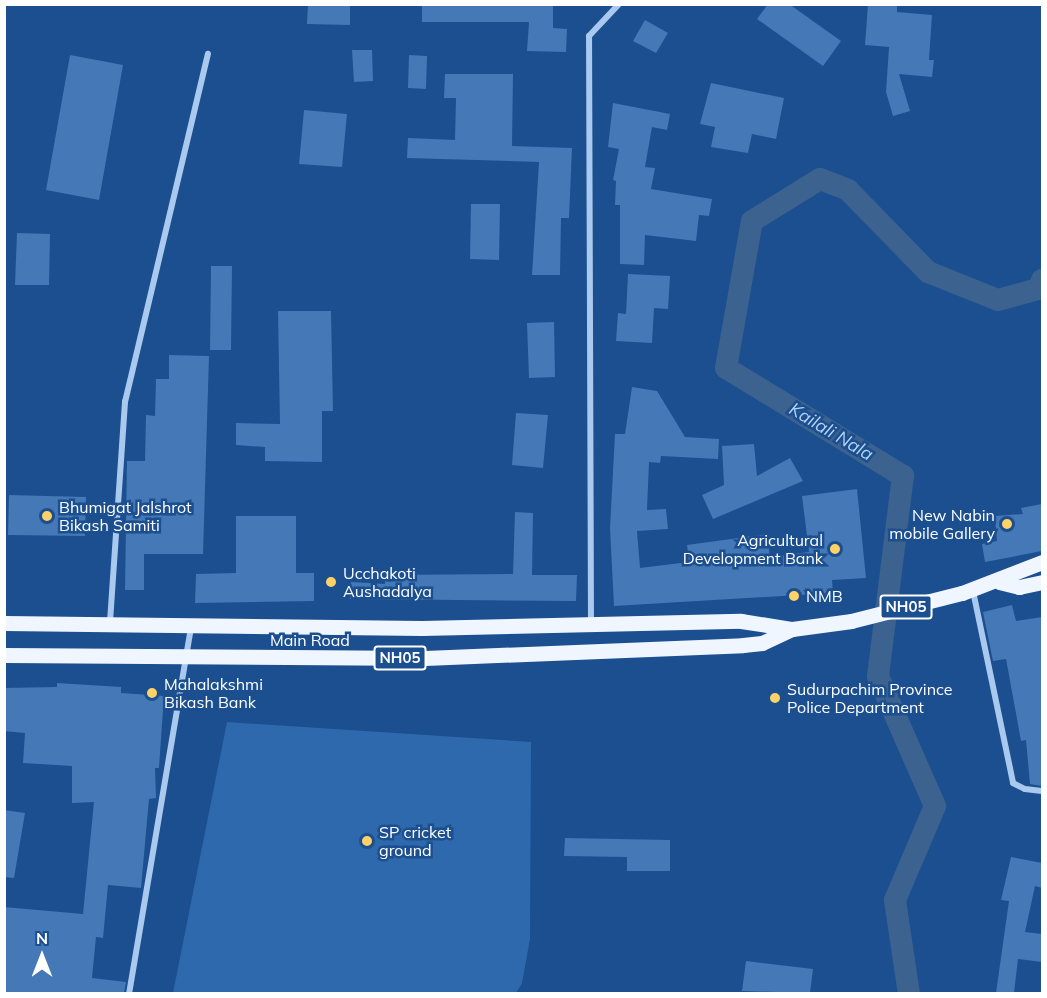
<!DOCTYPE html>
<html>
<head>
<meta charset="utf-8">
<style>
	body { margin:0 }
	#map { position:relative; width:1047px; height:998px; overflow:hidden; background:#1b4f8f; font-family:Mulish,sans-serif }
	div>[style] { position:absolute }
	.green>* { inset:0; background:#2e69ad }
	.canal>* { height:22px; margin:-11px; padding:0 11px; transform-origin:11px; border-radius:11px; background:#3c6290 }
	.building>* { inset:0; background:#4478b7 }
	.street>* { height:6px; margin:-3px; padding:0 3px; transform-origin:3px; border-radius:3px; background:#a9c9ee }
	.primary>* { height:15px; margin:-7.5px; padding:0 7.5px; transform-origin:7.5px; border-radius:7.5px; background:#f0f6ff }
	.dots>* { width:16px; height:16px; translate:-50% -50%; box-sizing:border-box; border:3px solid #1b4f8f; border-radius:50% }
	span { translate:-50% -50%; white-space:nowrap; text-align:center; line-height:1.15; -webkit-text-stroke:5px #1b4f8f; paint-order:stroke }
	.shield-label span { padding:2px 4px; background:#1b4f8f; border:2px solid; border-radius:4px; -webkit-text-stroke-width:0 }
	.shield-label { font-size:15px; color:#fff; font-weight:700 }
	.poi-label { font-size:16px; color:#fff }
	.left { translate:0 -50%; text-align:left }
	.right { translate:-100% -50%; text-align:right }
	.street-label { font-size:16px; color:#fff }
	.water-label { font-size:18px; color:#b5d3f5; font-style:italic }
	.frame { position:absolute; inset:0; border:6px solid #fff; pointer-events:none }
	.north { position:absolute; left:12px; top:926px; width:60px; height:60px; -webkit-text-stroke:4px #1b4f8f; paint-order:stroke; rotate:0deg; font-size:16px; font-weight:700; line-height:24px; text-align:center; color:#fff }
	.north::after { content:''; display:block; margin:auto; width:21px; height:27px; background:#fff; clip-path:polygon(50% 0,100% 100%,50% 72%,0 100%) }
</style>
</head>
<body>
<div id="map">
	<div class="green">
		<i style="clip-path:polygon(227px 722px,531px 742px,530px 939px,522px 983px,516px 993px,173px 993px)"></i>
	</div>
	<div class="canal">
		<i style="left:909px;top:994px;width:95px;rotate:-98.5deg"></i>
		<i style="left:895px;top:900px;width:102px;rotate:-66.9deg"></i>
		<i style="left:935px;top:806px;width:142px;rotate:-113.7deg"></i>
		<i style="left:878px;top:676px;width:202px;rotate:-82.9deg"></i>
		<i style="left:903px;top:476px;width:207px;rotate:-148.6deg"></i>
		<i style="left:726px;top:368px;width:149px;rotate:-80deg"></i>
		<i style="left:752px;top:221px;width:80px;rotate:-31.7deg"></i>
		<i style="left:820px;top:179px;width:30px;rotate:21deg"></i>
		<i style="left:848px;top:190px;width:115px;rotate:45.7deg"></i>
		<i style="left:928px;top:272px;width:75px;rotate:21.8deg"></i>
		<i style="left:998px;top:300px;width:41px;rotate:-15.4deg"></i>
		<i style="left:1038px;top:289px;width:10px;rotate:-66deg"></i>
	</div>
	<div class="building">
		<i style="clip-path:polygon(308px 4px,350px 4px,350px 25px,307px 24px)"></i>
		<i style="clip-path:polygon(422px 4px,553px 4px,553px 28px,567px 29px,566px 52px,527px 51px,529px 22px,422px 22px)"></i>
		<i style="clip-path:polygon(768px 4px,789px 4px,841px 41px,823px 66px,757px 19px)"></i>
		<i style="clip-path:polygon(868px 4px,897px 4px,897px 12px,932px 15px,929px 60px,934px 60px,932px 77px,899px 74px,910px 111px,893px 116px,886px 92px,889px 47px,865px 45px)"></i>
		<i style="clip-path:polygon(645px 20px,668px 33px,656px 53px,633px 41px)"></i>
		<i style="clip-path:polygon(352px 50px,372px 50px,373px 81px,354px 82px)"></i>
		<i style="clip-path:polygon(70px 55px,123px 65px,99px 200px,46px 190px)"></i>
		<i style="clip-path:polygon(409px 55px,427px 56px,426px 89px,408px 88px)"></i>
		<i style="clip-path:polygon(445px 74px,513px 74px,512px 146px,572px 148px,569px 218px,561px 218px,560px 275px,532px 275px,539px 162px,407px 158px,408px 138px,455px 140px,456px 98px,444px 98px)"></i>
		<i style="clip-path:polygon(711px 83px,784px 98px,776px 139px,752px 134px,748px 153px,711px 147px,715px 127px,700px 124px)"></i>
		<i style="clip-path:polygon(613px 103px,670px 114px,667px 130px,652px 127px,645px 167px,655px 168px,651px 189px,712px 199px,709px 216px,699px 215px,696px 241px,645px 235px,644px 265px,620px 264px,620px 205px,615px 205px,616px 181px,613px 180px,619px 149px,608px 147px)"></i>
		<i style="clip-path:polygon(304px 110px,347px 114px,342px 167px,299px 164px)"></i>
		<i style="clip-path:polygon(471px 204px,500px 204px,499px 260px,470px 259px)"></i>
		<i style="clip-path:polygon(17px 233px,50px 234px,49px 285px,15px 285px)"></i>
		<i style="clip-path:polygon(211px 266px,232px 266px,231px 350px,210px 350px)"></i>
		<i style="clip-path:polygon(628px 274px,670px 276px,668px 309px,654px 308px,652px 343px,616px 341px,618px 313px,626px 314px)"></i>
		<i style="clip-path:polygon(278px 311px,331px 311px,333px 411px,322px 411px,322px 462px,265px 461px,265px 447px,236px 445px,236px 423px,280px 424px)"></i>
		<i style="clip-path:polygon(554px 322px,555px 377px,529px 378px,527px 323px)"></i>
		<i style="clip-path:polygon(169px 355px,209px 356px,203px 554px,144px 554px,144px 590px,125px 590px,127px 461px,145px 461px,146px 415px,155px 416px,156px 379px,169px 379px)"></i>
		<i style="clip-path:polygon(632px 387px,657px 391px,685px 437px,719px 439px,718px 459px,661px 456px,660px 463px,649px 462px,647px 510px,666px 509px,668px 529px,637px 531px,640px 568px,689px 562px,687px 545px,767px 534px,770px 557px,809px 552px,802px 496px,857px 489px,866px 578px,832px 580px,833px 593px,614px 606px,610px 528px,615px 434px,625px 434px)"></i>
		<i style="clip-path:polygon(516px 413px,548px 415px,543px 468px,512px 465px)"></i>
		<i style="clip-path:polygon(754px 444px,757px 476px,790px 458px,803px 481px,713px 519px,702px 495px,724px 485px,722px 446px)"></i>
		<i style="clip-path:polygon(9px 495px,86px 497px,85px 536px,8px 535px)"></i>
		<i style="clip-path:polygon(1042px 504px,1042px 551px,985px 562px,982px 544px,997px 541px,995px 516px,1023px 514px,1021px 508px)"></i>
		<i style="clip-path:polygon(515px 512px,533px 513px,532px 575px,577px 575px,576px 601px,350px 599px,351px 582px,385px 584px,385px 575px,513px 574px)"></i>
		<i style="clip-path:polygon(236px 516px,296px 516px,296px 573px,314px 573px,314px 601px,195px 603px,196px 574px,236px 573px)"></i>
		<i style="clip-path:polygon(1012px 605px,1016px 621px,1042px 617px,1042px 786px,1030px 784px,1026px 740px,1021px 741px,1006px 659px,993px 661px,983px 612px)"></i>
		<i style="clip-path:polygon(57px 683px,121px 687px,121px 693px,164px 696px,159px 768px,155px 768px,156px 798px,149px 799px,141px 888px,108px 885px,103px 938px,96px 937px,92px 978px,126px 982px,124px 993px,4px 993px,4px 907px,83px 914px,94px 802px,72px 803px,72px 766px,23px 763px,25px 733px,4px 731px,4px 688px,57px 687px)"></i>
		<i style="clip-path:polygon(4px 810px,25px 813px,14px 878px,4px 877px)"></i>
		<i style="clip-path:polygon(565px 838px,670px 840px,670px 871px,627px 871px,627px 857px,564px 856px)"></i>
		<i style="clip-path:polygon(1011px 857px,1042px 863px,1042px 888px,1035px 886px,1025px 932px,1042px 934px,1042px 962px,1018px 959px,1014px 993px,996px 993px,1009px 901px,1001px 900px)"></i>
		<i style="clip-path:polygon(746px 961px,813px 969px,810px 993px,742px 991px)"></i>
	</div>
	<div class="street">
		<i style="left:973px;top:591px;width:196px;rotate:78.2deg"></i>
		<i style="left:1013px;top:783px;width:13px;rotate:27deg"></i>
		<i style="left:1025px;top:789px;width:17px;rotate:7deg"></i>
		<i style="left:110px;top:622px;width:221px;rotate:-86.1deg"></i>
		<i style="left:125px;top:402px;width:358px;rotate:-76.6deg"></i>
		<i style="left:591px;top:624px;width:588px;rotate:-90.19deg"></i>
		<i style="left:589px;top:36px;width:44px;rotate:-46.8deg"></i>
		<i style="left:129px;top:994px;width:371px;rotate:-80.4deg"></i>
	</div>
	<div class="primary">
		<i style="left:999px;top:582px;width:21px;rotate:14deg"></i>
		<i style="left:1019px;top:587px;width:24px;rotate:-12deg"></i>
		<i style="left:4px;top:623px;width:418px;rotate:0.7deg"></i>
		<i style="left:422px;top:628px;width:319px;rotate:-1.3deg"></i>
		<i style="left:741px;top:621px;width:52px;rotate:8.9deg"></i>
		<i style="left:4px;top:655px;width:421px;rotate:0.4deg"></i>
		<i style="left:425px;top:658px;width:318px;rotate:-2.3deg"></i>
		<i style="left:743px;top:645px;width:19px;rotate:-6deg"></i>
		<i style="left:762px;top:643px;width:33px;rotate:-25deg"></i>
		<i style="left:792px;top:629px;width:60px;rotate:-7.7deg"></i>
		<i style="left:851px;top:621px;width:114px;rotate:-14.2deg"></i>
		<i style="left:962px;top:593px;width:86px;rotate:-21.2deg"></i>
	</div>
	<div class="dots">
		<i style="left:47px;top:516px;background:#ffd166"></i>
		<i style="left:1007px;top:524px;background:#ffd166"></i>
		<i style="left:835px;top:549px;background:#ffd166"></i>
		<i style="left:331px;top:582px;background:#ffd166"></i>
		<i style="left:794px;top:596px;background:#ffd166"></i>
		<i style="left:152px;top:693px;background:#ffd166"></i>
		<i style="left:775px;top:698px;background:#ffd166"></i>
		<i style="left:367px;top:841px;background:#ffd166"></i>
	</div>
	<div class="shield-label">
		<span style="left:906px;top:607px">NH05</span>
		<span style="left:400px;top:658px">NH05</span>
	</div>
	<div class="poi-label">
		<span class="left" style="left:59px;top:516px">Bhumigat Jalshrot<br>Bikash Samiti</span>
		<span class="right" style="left:995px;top:524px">New Nabin<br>mobile Gallery</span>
		<span class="right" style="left:823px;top:549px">Agricultural<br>Development Bank</span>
		<span class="left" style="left:343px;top:582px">Ucchakoti<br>Aushadalya</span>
		<span class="left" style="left:806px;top:596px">NMB</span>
		<span class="left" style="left:164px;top:693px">Mahalakshmi<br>Bikash Bank</span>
		<span class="left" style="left:787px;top:698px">Sudurpachim Province<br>Police Department</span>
		<span class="left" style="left:379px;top:841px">SP cricket<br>ground</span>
	</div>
	<div class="street-label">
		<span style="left:310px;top:640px">Main Road</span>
	</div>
	<div class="water-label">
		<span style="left:831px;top:432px;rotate:31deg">Kailali Nala</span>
	</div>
	<div class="frame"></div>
	<div class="north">N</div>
</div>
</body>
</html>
